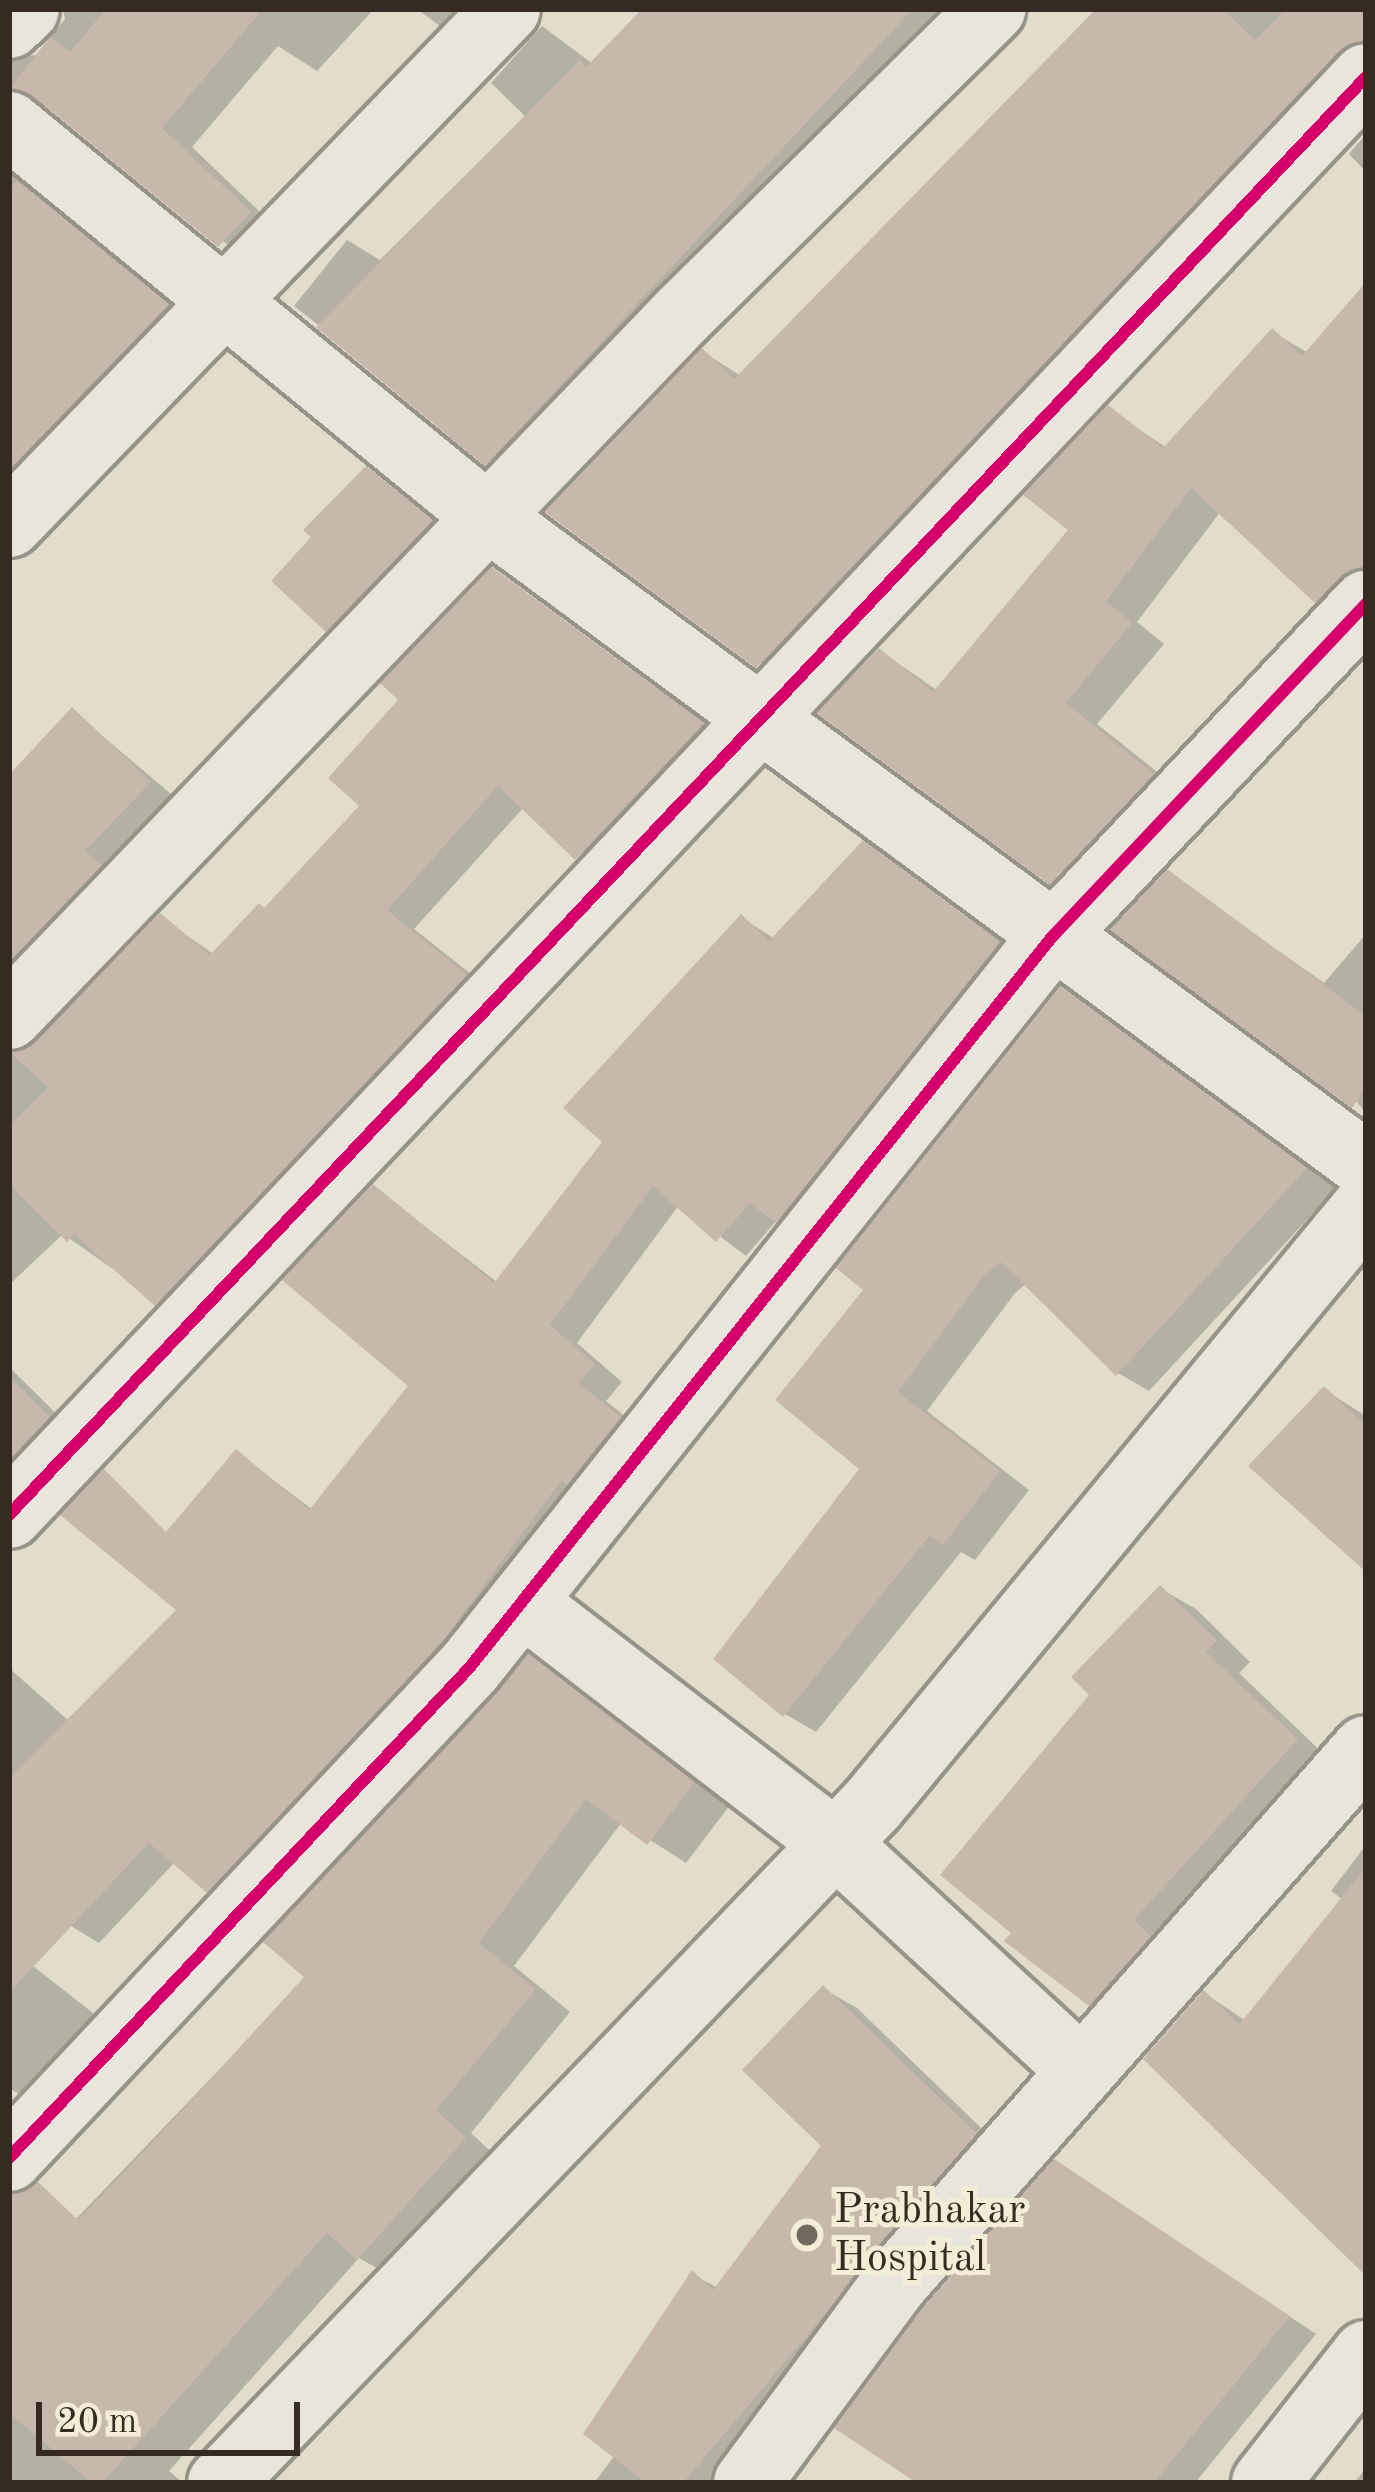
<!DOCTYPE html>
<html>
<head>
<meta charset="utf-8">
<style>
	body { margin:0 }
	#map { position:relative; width:1375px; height:2492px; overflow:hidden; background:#e2dccb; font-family:"Old Standard TT",serif }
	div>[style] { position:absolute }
	.shadow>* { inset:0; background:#0003 }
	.building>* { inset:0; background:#c6b8aa }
	.roads { filter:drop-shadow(3px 0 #989388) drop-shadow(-3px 0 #989388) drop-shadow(0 3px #989388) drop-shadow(0 -3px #989388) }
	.minor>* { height:66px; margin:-33px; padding:0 33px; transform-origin:33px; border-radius:33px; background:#e9e5dd }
	.cycleway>* { height:12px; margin:-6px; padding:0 6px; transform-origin:6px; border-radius:6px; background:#d6006c }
	.dots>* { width:33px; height:33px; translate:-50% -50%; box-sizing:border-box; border:6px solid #f3ecd7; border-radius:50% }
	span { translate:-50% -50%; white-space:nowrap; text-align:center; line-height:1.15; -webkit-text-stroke:10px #f3ecd7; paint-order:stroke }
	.poi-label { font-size:42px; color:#362b20 }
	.left { translate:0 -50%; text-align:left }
	.frame { position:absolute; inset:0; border:12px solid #362b20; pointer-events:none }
	.scale { position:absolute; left:36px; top:2402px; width:264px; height:54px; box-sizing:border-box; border:6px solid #362b20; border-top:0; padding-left:15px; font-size:36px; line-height:42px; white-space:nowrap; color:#362b20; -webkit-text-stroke:9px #f3ecd7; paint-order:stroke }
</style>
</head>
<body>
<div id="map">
	<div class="shadow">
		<i style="clip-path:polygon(63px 9px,374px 9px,317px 71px,278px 46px,192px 147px,284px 235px,255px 266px,48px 105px,9px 125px,9px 58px,36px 55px,65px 19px)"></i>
		<i style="clip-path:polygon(417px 9px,505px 9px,467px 46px)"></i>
		<i style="clip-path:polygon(646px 9px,956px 9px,518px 482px,294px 306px,347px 240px,380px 260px,525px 116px,491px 83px,542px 26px,593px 64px)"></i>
		<i style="clip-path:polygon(1100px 9px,1366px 9px,1366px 77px,792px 685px,549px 512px,703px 352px,741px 376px)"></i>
		<i style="clip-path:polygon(1366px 134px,1366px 172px,1349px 154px)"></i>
		<i style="clip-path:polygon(9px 156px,16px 175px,198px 324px,9px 526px)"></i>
		<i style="clip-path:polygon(1366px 287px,1366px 607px,1351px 620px,1317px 601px,1221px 511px,1137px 622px,1164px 644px,1097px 724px,1186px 795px,1085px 902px,1051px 882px,880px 651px,938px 691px,1072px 530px,1108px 409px,1167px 448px,1273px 332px,1308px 353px)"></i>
		<i style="clip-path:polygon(367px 470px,449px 532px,345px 640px,327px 630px)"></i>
		<i style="clip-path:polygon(493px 571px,732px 742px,607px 875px,524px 807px,414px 929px,495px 993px,186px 1320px,63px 1234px,9px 1285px,9px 1053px,19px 1056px,160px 917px,215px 955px,265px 910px,364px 805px,402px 699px)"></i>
		<i style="clip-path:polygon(73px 711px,178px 800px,9px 1015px,9px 776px)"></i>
		<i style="clip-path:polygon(864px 844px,1027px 960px,806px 1237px,777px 1220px,746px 1256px,679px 1205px,577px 1343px,622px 1382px,606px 1401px,648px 1435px,237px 1907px,175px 1862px,99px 1943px,71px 1926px,9px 1878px,9px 1668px,69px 1721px,181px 1610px,237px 1453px,313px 1510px,412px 1386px,374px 1187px,498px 1283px,606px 1141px,742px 918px,775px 939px)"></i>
		<i style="clip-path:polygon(1168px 873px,1324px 983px,1366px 934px,1366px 1113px)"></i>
		<i style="clip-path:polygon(1061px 990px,1336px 1188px,1149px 1391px,1118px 1373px,1027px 1283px,1015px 1293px,927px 1411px,1029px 1490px,975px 1560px,961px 1552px,816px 1732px,785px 1714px,861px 1481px,868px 1289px)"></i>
		<i style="clip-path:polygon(9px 1367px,78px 1435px,9px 1506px)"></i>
		<i style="clip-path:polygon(1325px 1390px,1366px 1416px,1366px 1568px)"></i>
		<i style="clip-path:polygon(1161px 1589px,1196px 1609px,1250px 1662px,1239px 1673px,1331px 1761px,1126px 2024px,1091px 2004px,1015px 1933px,1094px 1695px)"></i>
		<i style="clip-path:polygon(529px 1658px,730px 1805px,686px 1863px,622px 1822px,514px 1966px,570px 2012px,471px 2133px,501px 2161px,396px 2279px,359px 2258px,169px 2471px,183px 2483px,9px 2483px,9px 2289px,308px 1977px)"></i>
		<i style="clip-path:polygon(1366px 1845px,1366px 2267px,1204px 1993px,1246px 2021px,1343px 1900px,1331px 1891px)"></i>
		<i style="clip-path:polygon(24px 1959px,116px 2031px,45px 2109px,9px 2088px,9px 1976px)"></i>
		<i style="clip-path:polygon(823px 1989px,857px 2008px,1008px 2154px,731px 2483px,594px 2483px,615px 2455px,692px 2274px,718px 2288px,825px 2145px)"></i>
		<i style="clip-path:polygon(1082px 2179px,1316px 2334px,1195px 2483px,922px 2483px)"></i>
		<i style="clip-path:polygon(1366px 2468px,1366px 2483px,1354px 2483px)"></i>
	</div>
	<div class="building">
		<i style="clip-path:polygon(106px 9px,263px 9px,162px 128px,251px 212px,218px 247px,33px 96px,9px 88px,51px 37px,70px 52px)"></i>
		<i style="clip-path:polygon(642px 9px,913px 9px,485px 466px,316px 327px,580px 60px,586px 67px)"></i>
		<i style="clip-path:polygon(1096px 9px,1223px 9px,1255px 40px,1286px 9px,1366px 9px,1366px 41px,1339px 51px,756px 668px,545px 512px,702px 348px,734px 379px)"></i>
		<i style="clip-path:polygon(17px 180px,169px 304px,9px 470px,9px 188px)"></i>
		<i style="clip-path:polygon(1366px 282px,1366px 567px,1340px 578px,1315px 603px,1191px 488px,1106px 601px,1132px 623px,1066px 703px,1154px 774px,1050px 885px,817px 713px,879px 648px,933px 692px,1068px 530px,1023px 495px,1108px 405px,1163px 448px,1272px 328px,1302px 356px)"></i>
		<i style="clip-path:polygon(366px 466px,433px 520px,326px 632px,271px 581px,311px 537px,303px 530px)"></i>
		<i style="clip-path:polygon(492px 567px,704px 723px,575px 860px,498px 786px,387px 910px,467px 975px,155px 1306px,74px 1234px,67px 1242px,9px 1184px,9px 1126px,48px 1087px,9px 1052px,36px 1042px,160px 913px,210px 955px,259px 903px,264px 908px,359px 806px,328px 778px,398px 700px,380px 683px)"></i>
		<i style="clip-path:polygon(72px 707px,151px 782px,85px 851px,102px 865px,9px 962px,9px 775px)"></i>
		<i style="clip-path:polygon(863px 840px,1000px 942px,776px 1223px,750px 1203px,716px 1242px,653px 1186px,550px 1325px,595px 1364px,579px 1383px,621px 1417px,567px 1485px,561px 1481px,442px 1642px,207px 1893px,149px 1843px,9px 1993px,9px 1778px,176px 1610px,60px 1515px,104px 1469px,166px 1532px,236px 1449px,309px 1510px,408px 1386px,282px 1280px,373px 1184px,494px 1283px,602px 1142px,563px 1108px,741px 914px,769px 941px)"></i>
		<i style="clip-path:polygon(1167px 869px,1366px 1016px,1366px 1088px,1352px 1108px,1110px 930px)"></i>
		<i style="clip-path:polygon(1061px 986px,1307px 1168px,1116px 1376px,1001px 1262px,984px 1276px,898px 1392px,1000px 1471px,943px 1545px,930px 1535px,783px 1717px,713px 1659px,859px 1469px,775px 1400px,863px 1290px,836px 1268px)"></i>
		<i style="clip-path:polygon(9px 1376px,50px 1417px,9px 1460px)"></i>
		<i style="clip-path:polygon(1324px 1386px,1366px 1426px,1366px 1572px,1248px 1466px)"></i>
		<i style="clip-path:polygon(1160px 1585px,1217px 1640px,1206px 1652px,1298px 1739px,1134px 1920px,1151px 1937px,1089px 2006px,1004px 1941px,1011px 1933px,940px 1875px,1089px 1695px,1071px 1677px)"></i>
		<i style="clip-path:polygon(528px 1654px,695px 1782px,647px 1845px,586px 1799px,479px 1943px,536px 1989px,436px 2110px,466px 2138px,357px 2260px,327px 2233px,102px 2483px,92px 2483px,9px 2413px,9px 2194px,38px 2182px,78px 2220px,154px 2141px,304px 1977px,263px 1942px)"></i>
		<i style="clip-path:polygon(1366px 1867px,1366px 2276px,1143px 2059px,1204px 1990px,1239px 2025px)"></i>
		<i style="clip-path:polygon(823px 1985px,977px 2134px,683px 2483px,646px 2483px,583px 2434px,692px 2270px,713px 2290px,821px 2146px,742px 2070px)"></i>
		<i style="clip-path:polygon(1054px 2159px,1290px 2316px,1154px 2483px,917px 2483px,834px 2428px,923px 2308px)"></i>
	</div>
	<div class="roads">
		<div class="minor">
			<i style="left:9px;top:25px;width:23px;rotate:-43deg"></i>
			<i style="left:9px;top:125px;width:619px;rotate:39.3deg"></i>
			<i style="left:488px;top:517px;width:1091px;rotate:36.43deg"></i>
			<i style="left:9px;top:524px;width:716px;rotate:-45.96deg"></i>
			<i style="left:9px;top:1016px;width:972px;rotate:-46.17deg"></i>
			<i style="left:682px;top:315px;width:436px;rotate:-44.6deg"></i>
			<i style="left:9px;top:1515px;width:1977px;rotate:-46.66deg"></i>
			<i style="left:522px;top:1602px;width:395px;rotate:37.6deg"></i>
			<i style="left:835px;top:1843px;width:336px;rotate:42.7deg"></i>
			<i style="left:9px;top:2158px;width:673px;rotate:-46.8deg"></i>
			<i style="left:470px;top:1667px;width:934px;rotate:-51.44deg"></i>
			<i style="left:1052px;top:937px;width:458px;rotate:-46.7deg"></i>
			<i style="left:221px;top:2483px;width:941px;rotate:-46.16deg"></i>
			<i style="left:873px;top:1804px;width:774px;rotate:-50.45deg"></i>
			<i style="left:747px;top:2483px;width:247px;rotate:-53.5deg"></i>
			<i style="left:894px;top:2284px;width:713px;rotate:-48.58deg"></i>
			<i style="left:1265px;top:2483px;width:164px;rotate:-51.9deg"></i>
		</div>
	</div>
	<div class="cycleway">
		<i style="left:9px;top:1515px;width:1977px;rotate:-46.66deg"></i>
		<i style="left:9px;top:2158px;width:673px;rotate:-46.8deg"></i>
		<i style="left:470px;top:1667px;width:934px;rotate:-51.44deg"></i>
		<i style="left:1052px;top:937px;width:458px;rotate:-46.7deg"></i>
	</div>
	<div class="dots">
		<i style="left:807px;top:2235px;background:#72695c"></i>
	</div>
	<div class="poi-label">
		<span class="left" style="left:834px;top:2235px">Prabhakar<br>Hospital</span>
	</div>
	<div class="frame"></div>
	<div class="scale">20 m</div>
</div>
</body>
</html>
